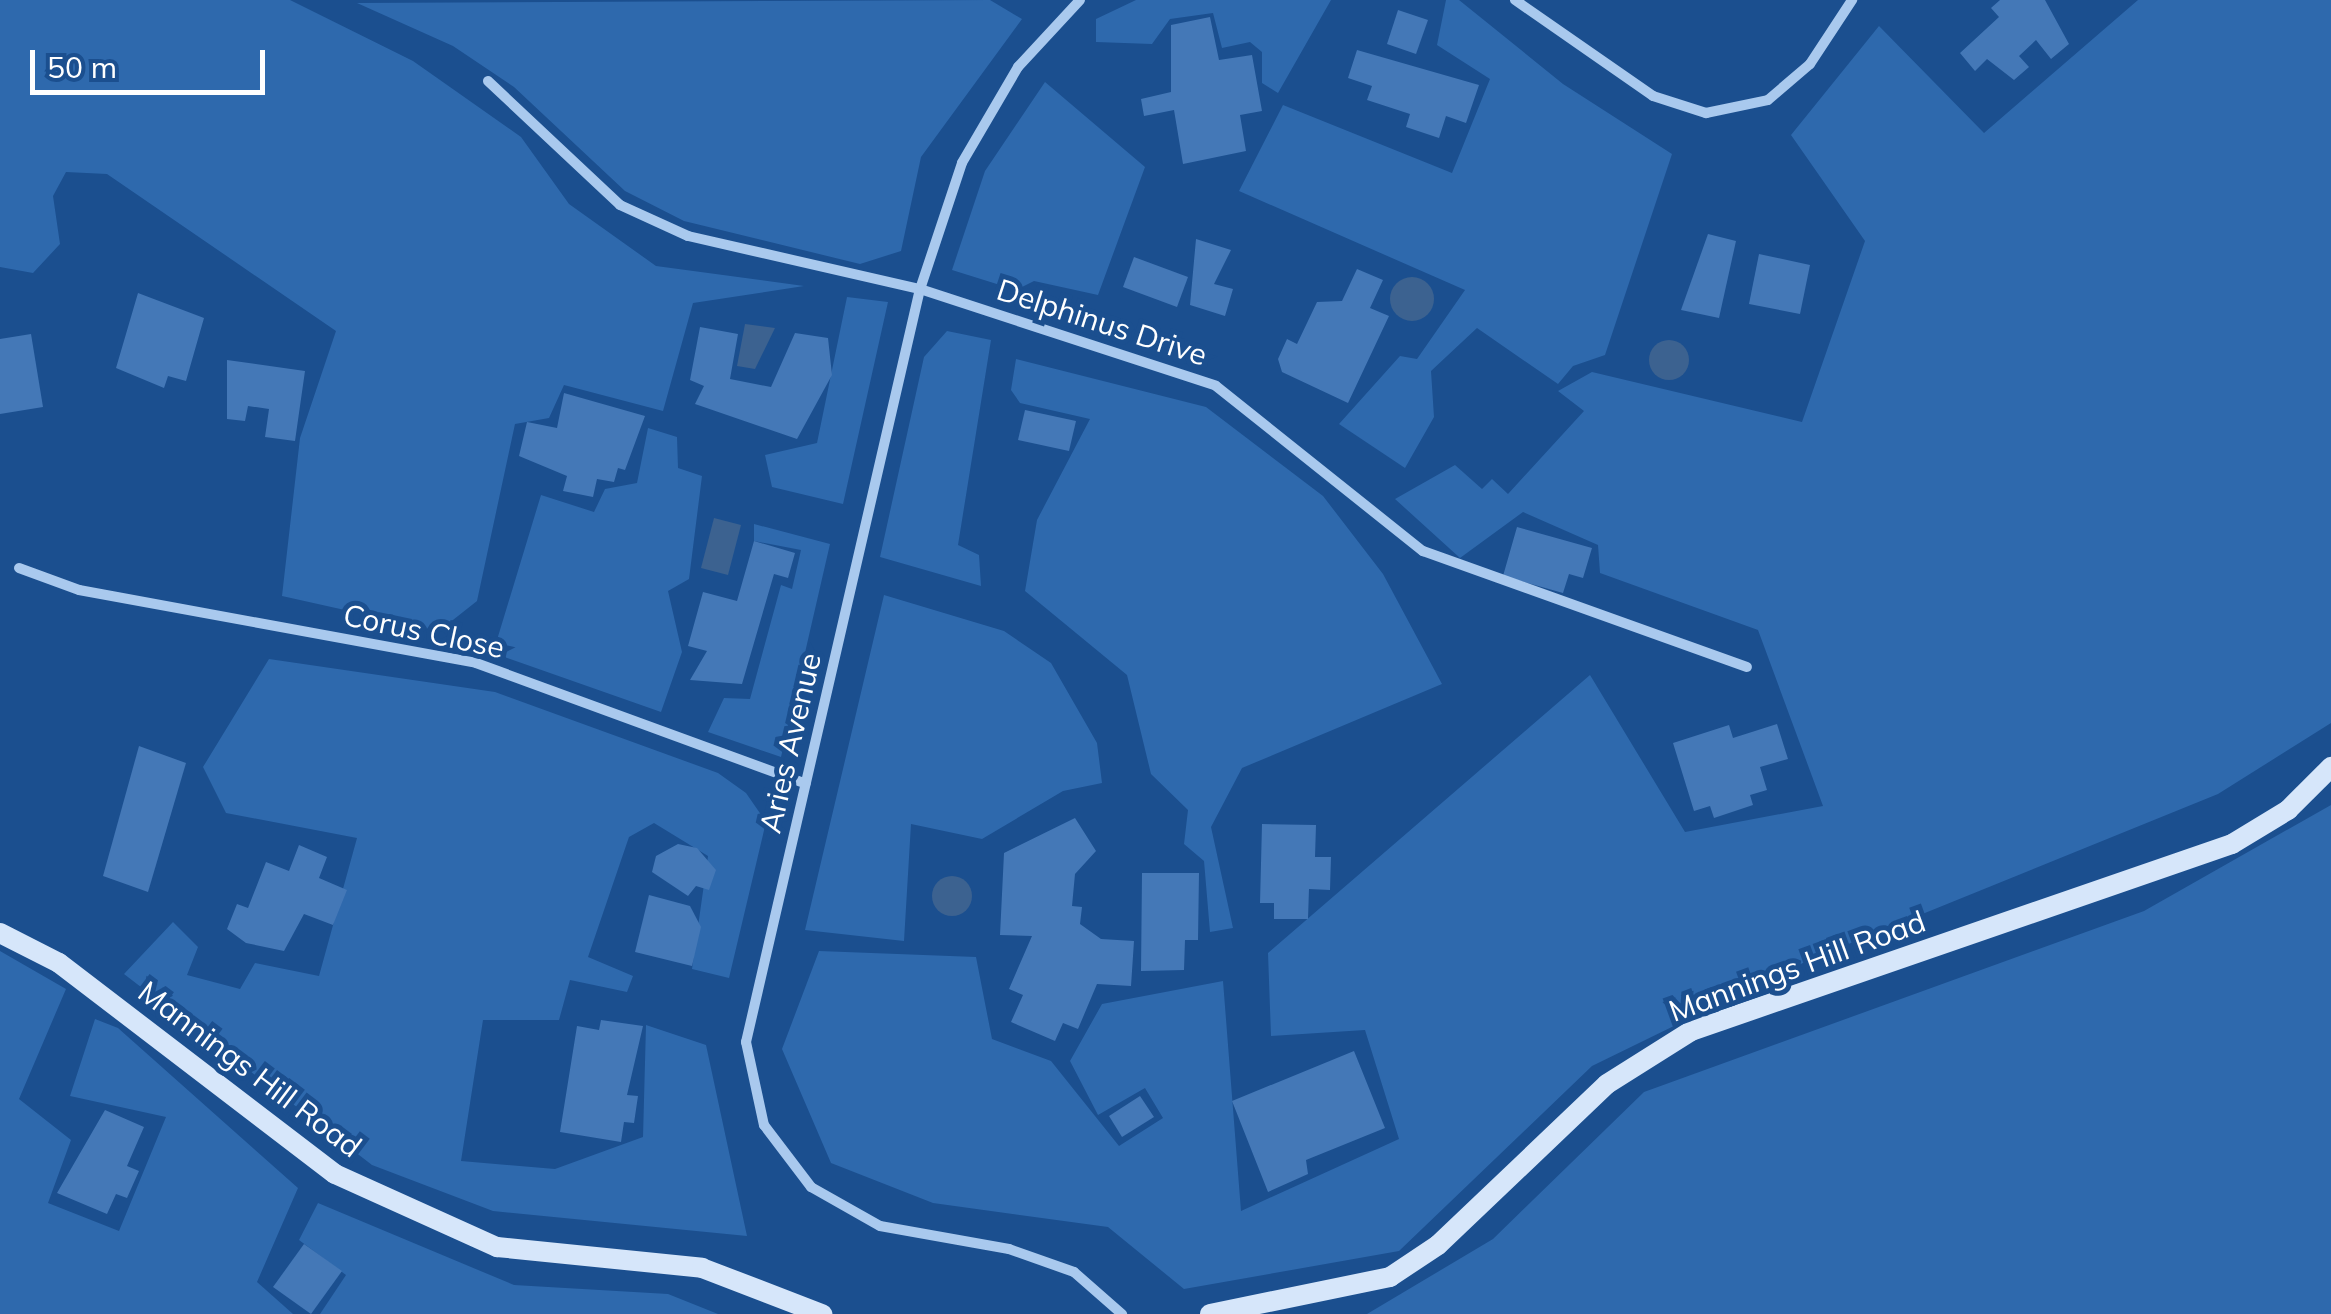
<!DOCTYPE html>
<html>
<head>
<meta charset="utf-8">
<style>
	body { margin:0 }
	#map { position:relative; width:2331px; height:1314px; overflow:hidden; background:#1b4f8f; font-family:Mulish,sans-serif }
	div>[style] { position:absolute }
	.green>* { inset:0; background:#2e69ad }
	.water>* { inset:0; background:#3c6290 }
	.round { border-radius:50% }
	.building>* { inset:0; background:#4478b7 }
	.street>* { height:10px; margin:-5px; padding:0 5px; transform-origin:5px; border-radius:5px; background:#a9c9ee }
	.secondary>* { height:20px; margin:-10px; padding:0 10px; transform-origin:10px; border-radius:10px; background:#d6e6fa }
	span { translate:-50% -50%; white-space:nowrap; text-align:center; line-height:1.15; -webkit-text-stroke:10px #1b4f8f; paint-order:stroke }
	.street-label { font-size:30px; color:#fff }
	.scale { position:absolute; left:30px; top:50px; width:235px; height:45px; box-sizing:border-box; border:5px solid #fff; border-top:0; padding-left:12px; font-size:30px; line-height:35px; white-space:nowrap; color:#fff; -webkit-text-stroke:8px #1b4f8f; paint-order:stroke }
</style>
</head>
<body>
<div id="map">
	<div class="green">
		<i style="clip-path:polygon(0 0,290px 0,413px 61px,521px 137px,569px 204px,656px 266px,804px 286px,693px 303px,663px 411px,564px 385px,549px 418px,515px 424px,477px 601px,439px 631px,282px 596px,300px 438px,336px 331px,107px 174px,66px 172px,53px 196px,60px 244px,33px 273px,0 267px)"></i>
		<i style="clip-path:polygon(990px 0,1022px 19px,921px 157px,901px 251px,860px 264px,684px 221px,625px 191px,514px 87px,453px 46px,357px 3px)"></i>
		<i style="clip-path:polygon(1136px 0,1331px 0,1278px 93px,1262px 83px,1262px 52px,1250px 42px,1222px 48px,1213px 13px,1170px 19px,1152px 44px,1096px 42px,1096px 19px)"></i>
		<i style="clip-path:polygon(1446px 0,1459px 0,1563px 84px,1672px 154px,1605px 355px,1573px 366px,1558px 384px,1477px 328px,1431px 371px,1434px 417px,1405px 468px,1339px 424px,1400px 356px,1417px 359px,1465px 290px,1239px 191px,1283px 105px,1452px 173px,1490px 79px,1437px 45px)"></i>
		<i style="clip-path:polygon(2138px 0,2331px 0,2331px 723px,2218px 794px,1809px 960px,1592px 1066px,1399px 1251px,1184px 1289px,1108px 1227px,933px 1203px,831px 1163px,782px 1049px,819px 951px,976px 957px,992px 1039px,1051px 1061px,1119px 1146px,1163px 1118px,1145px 1088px,1098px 1115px,1070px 1061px,1102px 1004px,1223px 981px,1241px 1211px,1399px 1139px,1365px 1030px,1271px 1036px,1268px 953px,1590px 675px,1685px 832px,1823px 806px,1758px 630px,1600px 573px,1598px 545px,1523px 512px,1460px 558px,1395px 499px,1455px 465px,1482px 489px,1492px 479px,1508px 494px,1584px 411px,1558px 391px,1592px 372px,1802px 422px,1865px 241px,1791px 135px,1879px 26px,1984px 133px)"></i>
		<i style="clip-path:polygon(1045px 82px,1145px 167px,1098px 295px,1034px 281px,1016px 290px,952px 270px,985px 171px)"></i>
		<i style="clip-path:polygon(847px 297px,888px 302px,843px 504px,772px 487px,765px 455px,817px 443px)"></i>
		<i style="clip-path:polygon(947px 331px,991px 340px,958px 545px,979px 555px,981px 586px,880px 557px,924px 357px)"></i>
		<i style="clip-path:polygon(1016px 359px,1206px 407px,1323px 496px,1383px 574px,1442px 684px,1242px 768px,1211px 827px,1233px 928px,1210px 932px,1204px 861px,1184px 844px,1188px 810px,1151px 774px,1127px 675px,1025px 591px,1037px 520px,1090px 419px,1020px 403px,1011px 390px)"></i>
		<i style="clip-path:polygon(648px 428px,677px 437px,678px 468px,702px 476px,689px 579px,668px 591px,682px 652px,661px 712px,493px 653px,541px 495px,594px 512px,605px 489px,637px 483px)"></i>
		<i style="clip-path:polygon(754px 524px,830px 544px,781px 757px,708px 732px,724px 698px,750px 699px,781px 585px,792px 589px,801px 550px,754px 541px)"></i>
		<i style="clip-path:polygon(884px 595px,1004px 631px,1051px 663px,1097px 743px,1102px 783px,1063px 791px,982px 839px,911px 824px,904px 941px,805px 930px)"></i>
		<i style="clip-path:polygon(269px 659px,495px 692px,718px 773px,746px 793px,766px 822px,729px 978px,692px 969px,708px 856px,654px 823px,629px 837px,588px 957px,633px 976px,627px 992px,570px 980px,559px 1020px,483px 1020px,461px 1161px,555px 1169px,643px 1137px,646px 1025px,706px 1045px,747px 1236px,493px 1211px,372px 1165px,124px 974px,173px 922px,198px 947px,187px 975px,240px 989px,255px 963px,319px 976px,357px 838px,226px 813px,203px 767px)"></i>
		<i style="clip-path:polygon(2331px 805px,2331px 1314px,1367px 1314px,1493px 1239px,1644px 1092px,2144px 911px)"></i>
		<i style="clip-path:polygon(0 951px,66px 989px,19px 1099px,71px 1140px,48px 1203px,119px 1231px,166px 1117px,70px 1096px,95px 1019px,118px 1028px,298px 1188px,257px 1282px,293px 1314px,0 1314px)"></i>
		<i style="clip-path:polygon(318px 1203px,514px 1285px,668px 1294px,718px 1314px,320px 1314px,346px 1275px,299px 1240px)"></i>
	</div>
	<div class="water">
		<i class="round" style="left:1390px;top:277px;width:44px;height:44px"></i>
		<i style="clip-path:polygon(745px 324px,775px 328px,755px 369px,737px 366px)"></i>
		<i class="round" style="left:1649px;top:340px;width:40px;height:40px"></i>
		<i style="clip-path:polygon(714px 518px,741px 525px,728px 575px,701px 568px)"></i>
		<i class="round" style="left:932px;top:876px;width:40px;height:40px"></i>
	</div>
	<div class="building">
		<i style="clip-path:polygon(2000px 0,2045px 0,2069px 44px,2051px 59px,2036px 40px,2019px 56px,2029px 67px,2014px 80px,1987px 59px,1975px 71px,1960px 53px,1999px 17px,1991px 8px)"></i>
		<i style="clip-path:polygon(1398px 10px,1428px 20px,1416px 54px,1387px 44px)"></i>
		<i style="clip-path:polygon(1210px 17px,1219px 60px,1252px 55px,1262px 111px,1240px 115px,1246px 151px,1183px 164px,1174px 110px,1144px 116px,1141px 99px,1171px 92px,1171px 25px)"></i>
		<i style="clip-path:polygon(1357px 50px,1479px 85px,1466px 123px,1446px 116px,1439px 138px,1406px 127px,1410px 114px,1367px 100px,1372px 86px,1348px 78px)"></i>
		<i style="clip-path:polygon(1708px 234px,1736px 241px,1719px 318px,1681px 310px)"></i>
		<i style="clip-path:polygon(1196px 239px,1231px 250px,1214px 284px,1233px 289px,1225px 316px,1190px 305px)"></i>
		<i style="clip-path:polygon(1759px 254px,1810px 265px,1800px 314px,1749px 304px)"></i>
		<i style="clip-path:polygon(1134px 257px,1188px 277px,1177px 307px,1123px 287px)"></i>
		<i style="clip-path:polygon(1357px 269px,1383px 280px,1370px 308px,1389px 316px,1348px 403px,1282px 372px,1278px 359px,1287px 339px,1297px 344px,1317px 302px,1342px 301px)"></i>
		<i style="clip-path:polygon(138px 293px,204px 318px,186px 381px,168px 376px,164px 388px,116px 368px)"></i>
		<i style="clip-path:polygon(700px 327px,738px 334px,730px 379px,771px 387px,795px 333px,828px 338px,832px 375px,797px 439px,695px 404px,704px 386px,690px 380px)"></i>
		<i style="clip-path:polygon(31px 334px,43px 407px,0 414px,0 339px)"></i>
		<i style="clip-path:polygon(227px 360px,305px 371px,295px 441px,265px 437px,269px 409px,248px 406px,245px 421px,227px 419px)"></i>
		<i style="clip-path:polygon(564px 393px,645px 416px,625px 470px,618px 468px,614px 482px,597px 479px,593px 497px,563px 491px,567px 476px,519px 456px,527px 422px,557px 428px)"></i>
		<i style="clip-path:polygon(1025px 410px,1076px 421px,1069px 451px,1018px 440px)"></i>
		<i style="clip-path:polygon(1517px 527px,1592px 548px,1583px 578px,1569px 574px,1563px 593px,1503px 576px)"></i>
		<i style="clip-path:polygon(754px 541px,795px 553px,788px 578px,774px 574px,742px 684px,690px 680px,707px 651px,688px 646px,703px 592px,737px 601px)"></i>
		<i style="clip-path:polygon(1777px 724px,1788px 759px,1760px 767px,1767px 790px,1750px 795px,1753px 805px,1714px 818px,1710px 806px,1694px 811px,1673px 743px,1729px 725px,1733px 738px)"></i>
		<i style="clip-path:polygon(139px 746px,186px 763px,148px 892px,103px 876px)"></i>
		<i style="clip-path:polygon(1075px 818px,1096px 851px,1075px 874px,1072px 906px,1082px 907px,1080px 924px,1101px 939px,1134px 941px,1131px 986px,1097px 984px,1078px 1029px,1063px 1023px,1055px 1041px,1011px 1022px,1023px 995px,1009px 989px,1032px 936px,1000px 935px,1004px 853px)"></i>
		<i style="clip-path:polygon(1262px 824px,1316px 825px,1315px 857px,1331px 857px,1330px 890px,1309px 889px,1308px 919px,1274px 919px,1274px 903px,1260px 903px)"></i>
		<i style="clip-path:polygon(678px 844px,697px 848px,716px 870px,709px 890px,696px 886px,688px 896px,652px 872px,656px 856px)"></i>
		<i style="clip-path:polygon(299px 845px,327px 857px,319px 878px,347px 890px,333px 925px,304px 914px,284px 951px,246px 943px,227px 929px,237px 904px,248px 908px,266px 862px,289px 871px)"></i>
		<i style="clip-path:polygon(1142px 873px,1199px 873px,1198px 940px,1185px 940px,1184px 970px,1141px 971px)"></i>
		<i style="clip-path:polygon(649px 895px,690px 906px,701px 927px,692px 966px,635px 952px)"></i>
		<i style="clip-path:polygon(601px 1020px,643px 1026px,627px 1095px,638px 1096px,634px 1123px,624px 1122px,621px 1142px,560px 1132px,577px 1026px,599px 1030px)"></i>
		<i style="clip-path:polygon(1354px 1051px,1385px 1128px,1306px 1160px,1308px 1174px,1268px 1192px,1232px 1101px)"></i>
		<i style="clip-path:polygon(1140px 1096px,1154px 1117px,1122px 1137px,1109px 1116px)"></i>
		<i style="clip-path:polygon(105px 1110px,144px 1127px,127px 1166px,139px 1171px,127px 1198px,116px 1194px,107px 1214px,57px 1193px)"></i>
		<i style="clip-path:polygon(304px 1244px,342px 1271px,311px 1314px,273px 1287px)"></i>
	</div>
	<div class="street">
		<i style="left:1080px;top:0;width:91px;rotate:132.8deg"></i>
		<i style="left:1018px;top:67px;width:111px;rotate:120.3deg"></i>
		<i style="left:962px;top:163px;width:133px;rotate:108.4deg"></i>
		<i style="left:920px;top:289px;width:773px;rotate:103.01deg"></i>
		<i style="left:746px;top:1042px;width:85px;rotate:77.8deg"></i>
		<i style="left:764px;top:1125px;width:78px;rotate:52.8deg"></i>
		<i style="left:811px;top:1187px;width:79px;rotate:29.5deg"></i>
		<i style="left:880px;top:1226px;width:131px;rotate:10.1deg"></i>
		<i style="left:1009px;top:1249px;width:69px;rotate:19.5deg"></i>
		<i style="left:1074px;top:1272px;width:64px;rotate:41.2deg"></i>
		<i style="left:1515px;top:0;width:168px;rotate:34.8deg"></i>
		<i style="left:1653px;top:96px;width:56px;rotate:17.8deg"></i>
		<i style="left:1706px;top:113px;width:63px;rotate:-11.8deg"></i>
		<i style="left:1768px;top:100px;width:55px;rotate:-40.6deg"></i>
		<i style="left:1810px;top:64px;width:77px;rotate:-56.7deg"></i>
		<i style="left:488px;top:81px;width:181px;rotate:43.2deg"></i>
		<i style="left:620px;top:205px;width:75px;rotate:24.5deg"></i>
		<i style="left:688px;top:236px;width:238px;rotate:12.9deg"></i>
		<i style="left:920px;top:289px;width:311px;rotate:18.1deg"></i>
		<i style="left:1216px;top:386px;width:265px;rotate:38.6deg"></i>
		<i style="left:1423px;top:551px;width:344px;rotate:19.7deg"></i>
		<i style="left:19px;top:568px;width:64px;rotate:20.1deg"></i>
		<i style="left:79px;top:590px;width:404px;rotate:10.4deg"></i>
		<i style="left:476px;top:663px;width:351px;rotate:20.1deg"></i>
	</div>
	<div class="secondary">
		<i style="left:0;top:933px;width:66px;rotate:27deg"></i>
		<i style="left:59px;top:963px;width:347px;rotate:37.4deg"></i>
		<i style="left:335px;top:1174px;width:178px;rotate:24.3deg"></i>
		<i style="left:497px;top:1247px;width:206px;rotate:5.8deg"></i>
		<i style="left:702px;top:1268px;width:129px;rotate:21deg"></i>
		<i style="left:1210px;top:1314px;width:184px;rotate:-11.6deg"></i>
		<i style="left:1390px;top:1277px;width:58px;rotate:-33.7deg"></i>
		<i style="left:1438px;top:1245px;width:233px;rotate:-43.6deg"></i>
		<i style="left:1607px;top:1084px;width:99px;rotate:-32.2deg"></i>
		<i style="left:1691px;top:1031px;width:572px;rotate:-19.07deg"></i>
		<i style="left:2232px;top:844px;width:66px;rotate:-31.3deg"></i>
		<i style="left:2288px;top:810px;width:61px;rotate:-45deg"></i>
	</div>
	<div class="street-label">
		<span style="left:1102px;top:322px;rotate:18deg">Delphinus Drive</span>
		<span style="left:424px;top:631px;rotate:12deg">Corus Close</span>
		<span style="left:790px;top:743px;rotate:-77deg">Aries Avenue</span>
		<span style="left:1797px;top:966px;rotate:-20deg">Mannings Hill Road</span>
		<span style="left:250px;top:1069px;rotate:37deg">Mannings Hill Road</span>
	</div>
	<div class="scale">50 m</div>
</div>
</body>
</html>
